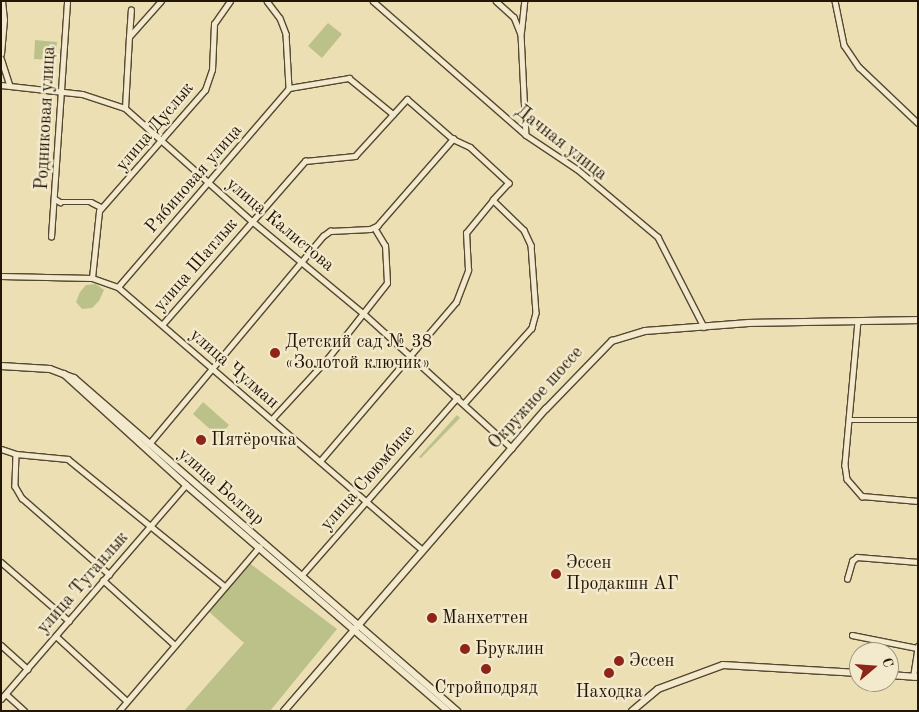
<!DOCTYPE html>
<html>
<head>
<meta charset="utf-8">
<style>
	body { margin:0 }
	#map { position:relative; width:919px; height:712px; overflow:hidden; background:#ecdfb4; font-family:"Old Standard TT",serif }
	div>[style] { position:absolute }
	.green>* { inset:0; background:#bcc18a }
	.roads { filter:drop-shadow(1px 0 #554830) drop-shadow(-1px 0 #554830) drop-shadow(0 1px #554830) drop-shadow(0 -1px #554830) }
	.street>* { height:4.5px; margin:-2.25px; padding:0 2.25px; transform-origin:2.25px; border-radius:2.25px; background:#f3eace }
	.secondary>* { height:6px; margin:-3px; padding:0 3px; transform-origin:3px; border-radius:3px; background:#f3eace }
	.dots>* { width:14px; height:14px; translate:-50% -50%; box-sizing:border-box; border:2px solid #f3eace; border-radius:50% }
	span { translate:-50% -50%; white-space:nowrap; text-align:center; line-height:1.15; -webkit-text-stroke:4.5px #f3eace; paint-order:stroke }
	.street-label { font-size:18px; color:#231604 }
	.poi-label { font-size:18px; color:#231604 }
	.left { translate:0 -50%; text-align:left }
	.frame { position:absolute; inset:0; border:2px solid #231604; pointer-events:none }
	.north { position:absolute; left:849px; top:642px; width:50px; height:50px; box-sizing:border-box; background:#f3eace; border:1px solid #a0957d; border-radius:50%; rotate:72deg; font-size:14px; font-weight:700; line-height:20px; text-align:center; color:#231604 }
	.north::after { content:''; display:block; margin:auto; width:18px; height:22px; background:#8f2418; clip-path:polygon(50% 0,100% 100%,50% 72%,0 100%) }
</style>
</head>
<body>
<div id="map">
	<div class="green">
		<i style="clip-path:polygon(328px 23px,342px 34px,322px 58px,308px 46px)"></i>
		<i style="clip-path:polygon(35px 40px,57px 42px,55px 60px,34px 59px)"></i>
		<i style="clip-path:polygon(96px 284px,104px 290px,99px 301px,92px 308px,82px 309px,76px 302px,80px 292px,86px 285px)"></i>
		<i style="clip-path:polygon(203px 402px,229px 425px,219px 437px,193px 414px)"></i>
		<i style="clip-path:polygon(457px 415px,460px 418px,421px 458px,419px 457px)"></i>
		<i style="clip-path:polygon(248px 562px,337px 629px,270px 711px,184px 711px,244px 643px,207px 610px)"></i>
	</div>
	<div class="roads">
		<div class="street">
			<i style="left:267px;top:1px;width:21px;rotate:53deg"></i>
			<i style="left:280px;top:18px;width:17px;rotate:69deg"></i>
			<i style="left:286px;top:34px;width:54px;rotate:86.8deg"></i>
			<i style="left:373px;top:1px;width:203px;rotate:41.2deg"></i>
			<i style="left:526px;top:135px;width:61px;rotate:33.7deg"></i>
			<i style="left:577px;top:169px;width:106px;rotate:40deg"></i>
			<i style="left:658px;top:237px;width:101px;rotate:62.9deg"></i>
			<i style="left:496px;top:1px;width:24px;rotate:42deg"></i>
			<i style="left:514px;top:17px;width:18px;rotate:68deg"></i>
			<i style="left:521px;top:34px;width:101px;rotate:87.2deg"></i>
			<i style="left:835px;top:1px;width:45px;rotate:78.4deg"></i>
			<i style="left:844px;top:45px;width:27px;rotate:56deg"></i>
			<i style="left:859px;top:67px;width:81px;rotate:43.5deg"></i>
			<i style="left:521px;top:32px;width:31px;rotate:-84deg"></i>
			<i style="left:129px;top:37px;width:27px;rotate:-86deg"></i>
			<i style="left:1px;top:54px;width:34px;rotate:-85deg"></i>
			<i style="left:4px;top:20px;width:19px;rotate:-96deg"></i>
			<i style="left:1px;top:58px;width:28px;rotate:72deg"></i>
			<i style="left:1px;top:85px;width:81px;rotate:6.3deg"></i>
			<i style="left:82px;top:94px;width:45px;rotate:18deg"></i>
			<i style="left:125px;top:108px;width:170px;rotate:41.7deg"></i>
			<i style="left:252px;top:221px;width:144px;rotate:39.7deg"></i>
			<i style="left:363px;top:313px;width:201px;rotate:42.2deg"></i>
			<i style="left:125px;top:108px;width:71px;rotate:-86.8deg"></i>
			<i style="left:129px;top:37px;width:48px;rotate:-48.4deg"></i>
			<i style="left:55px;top:199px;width:6px;rotate:31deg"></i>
			<i style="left:60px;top:202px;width:31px"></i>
			<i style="left:91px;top:202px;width:11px;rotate:27deg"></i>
			<i style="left:51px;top:237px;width:237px;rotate:-86.1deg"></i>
			<i style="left:1px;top:276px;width:91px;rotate:1.3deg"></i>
			<i style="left:92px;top:278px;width:28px;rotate:19deg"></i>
			<i style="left:118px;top:287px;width:401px;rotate:40.8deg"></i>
			<i style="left:92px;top:278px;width:67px;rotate:-84deg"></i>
			<i style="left:99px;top:211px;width:161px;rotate:-48.8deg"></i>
			<i style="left:205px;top:90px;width:21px;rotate:-71deg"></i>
			<i style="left:212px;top:70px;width:46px;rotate:-87.5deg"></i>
			<i style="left:214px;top:24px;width:28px;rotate:-55deg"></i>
			<i style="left:118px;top:287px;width:262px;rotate:-49.3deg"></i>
			<i style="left:289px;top:88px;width:61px;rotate:-9.5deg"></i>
			<i style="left:349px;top:78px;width:57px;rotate:39.3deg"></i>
			<i style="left:858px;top:321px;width:145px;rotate:95.2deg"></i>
			<i style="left:845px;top:465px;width:14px;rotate:82deg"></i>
			<i style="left:847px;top:479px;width:23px;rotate:49deg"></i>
			<i style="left:862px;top:496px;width:56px;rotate:5.1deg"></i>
			<i style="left:162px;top:325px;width:218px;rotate:-48.9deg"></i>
			<i style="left:305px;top:161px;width:50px;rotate:-5.7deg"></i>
			<i style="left:355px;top:156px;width:77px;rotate:-47.6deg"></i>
			<i style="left:407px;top:99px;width:61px;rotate:41deg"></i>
			<i style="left:453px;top:139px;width:19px;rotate:25deg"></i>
			<i style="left:470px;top:147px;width:53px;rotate:42.7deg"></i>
			<i style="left:509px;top:183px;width:23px;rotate:133deg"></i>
			<i style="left:493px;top:200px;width:43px;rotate:44.1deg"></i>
			<i style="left:524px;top:230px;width:17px;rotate:65deg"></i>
			<i style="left:531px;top:245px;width:68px;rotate:85.8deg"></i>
			<i style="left:536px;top:313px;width:16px;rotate:105deg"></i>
			<i style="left:532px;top:328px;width:102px;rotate:131.8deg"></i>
			<i style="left:272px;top:419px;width:83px;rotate:-47.4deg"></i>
			<i style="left:328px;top:358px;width:95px;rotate:-51.8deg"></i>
			<i style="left:387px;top:283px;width:37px;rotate:-93deg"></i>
			<i style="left:385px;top:246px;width:21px;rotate:-121deg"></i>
			<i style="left:850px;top:420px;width:68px"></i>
			<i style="left:149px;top:444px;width:271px;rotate:-50.1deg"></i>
			<i style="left:323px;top:236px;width:9px;rotate:-36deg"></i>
			<i style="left:330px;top:231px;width:40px;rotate:-2.9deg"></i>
			<i style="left:370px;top:229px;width:8px;rotate:-23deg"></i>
			<i style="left:377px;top:226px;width:116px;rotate:-48.9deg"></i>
			<i style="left:1px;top:449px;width:16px;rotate:18deg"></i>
			<i style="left:16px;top:454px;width:32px;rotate:92deg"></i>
			<i style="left:15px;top:486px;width:14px;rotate:60deg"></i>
			<i style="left:22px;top:498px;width:116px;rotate:41.1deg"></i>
			<i style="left:16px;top:454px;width:52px;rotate:5.5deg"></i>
			<i style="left:68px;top:459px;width:201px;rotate:39.1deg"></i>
			<i style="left:321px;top:460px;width:208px;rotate:-49.5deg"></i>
			<i style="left:456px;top:302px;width:34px;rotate:-69deg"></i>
			<i style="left:468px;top:270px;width:37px;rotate:-93deg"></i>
			<i style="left:466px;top:233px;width:43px;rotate:-50.7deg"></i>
			<i style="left:1px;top:562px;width:90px;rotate:40.9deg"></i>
			<i style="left:301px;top:576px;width:237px;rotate:-48.8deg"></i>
			<i style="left:847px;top:579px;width:19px;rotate:-74deg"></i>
			<i style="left:852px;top:561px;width:6px;rotate:-39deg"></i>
			<i style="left:857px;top:557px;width:61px;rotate:4.7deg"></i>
			<i style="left:103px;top:580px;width:97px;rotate:42.1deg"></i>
			<i style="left:852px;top:635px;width:66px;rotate:11.3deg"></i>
			<i style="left:56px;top:636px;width:96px;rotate:42.5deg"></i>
			<i style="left:1px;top:645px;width:36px;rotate:42deg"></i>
			<i style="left:913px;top:677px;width:31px;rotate:-81deg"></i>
			<i style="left:6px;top:694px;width:25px;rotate:42deg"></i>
			<i style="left:1px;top:699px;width:283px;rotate:-49.2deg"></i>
			<i style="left:119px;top:711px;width:216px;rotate:-49.5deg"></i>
		</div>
		<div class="secondary">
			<i style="left:1px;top:366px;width:49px;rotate:3.5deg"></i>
			<i style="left:50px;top:369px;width:26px;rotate:21deg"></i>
			<i style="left:74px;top:378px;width:508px;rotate:41.01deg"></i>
			<i style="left:64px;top:374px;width:165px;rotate:42.3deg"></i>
			<i style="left:186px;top:485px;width:346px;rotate:40.8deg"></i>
			<i style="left:889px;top:675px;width:29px;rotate:4deg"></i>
			<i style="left:284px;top:711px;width:400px;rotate:-49.1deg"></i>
			<i style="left:546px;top:409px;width:95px;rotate:-45.9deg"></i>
			<i style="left:612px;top:341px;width:34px;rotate:-17deg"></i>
			<i style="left:645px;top:331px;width:104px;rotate:-4.4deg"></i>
			<i style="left:749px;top:323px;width:169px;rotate:-1deg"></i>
			<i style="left:632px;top:711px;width:34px;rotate:-40deg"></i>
			<i style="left:658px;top:689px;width:69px;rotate:-20.3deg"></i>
			<i style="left:723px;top:665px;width:136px;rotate:3.4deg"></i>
		</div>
	</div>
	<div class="dots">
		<i style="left:275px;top:353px;background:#8f2418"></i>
		<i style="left:201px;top:440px;background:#8f2418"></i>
		<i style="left:556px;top:574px;background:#8f2418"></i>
		<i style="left:432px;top:618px;background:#8f2418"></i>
		<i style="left:465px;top:649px;background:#8f2418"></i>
		<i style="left:619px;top:661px;background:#8f2418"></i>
		<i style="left:486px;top:669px;background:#8f2418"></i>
		<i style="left:609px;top:673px;background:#8f2418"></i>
	</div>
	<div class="street-label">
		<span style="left:46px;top:118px;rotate:-87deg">Родниковая улица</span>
		<span style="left:155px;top:127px;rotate:-50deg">улица Дуслык</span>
		<span style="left:561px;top:143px;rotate:38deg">Дачная улица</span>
		<span style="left:194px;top:179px;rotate:-49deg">Рябиновая улица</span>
		<span style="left:280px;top:225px;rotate:40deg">улица Калистова</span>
		<span style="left:196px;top:265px;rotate:-49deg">улица Шатлык</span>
		<span style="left:234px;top:369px;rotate:41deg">улица Чулман</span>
		<span style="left:536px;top:398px;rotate:-48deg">Окружное шоссе</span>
		<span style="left:368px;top:478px;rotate:-49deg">улица Сююмбике</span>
		<span style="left:221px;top:487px;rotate:41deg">улица Болгар</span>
		<span style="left:83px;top:583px;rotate:-49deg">улица Туганлык</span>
	</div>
	<div class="poi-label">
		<span class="left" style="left:285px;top:353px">Детский сад № 38<br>«Золотой ключик»</span>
		<span class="left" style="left:211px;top:440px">Пятёрочка</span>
		<span class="left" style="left:566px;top:574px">Эссен<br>Продакшн АГ</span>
		<span class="left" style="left:442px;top:618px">Манхеттен</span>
		<span class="left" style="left:475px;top:649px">Бруклин</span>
		<span class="left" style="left:629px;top:661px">Эссен</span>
		<span style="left:486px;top:688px">Стройподряд</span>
		<span style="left:609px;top:692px">Находка</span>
	</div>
	<div class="frame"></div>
	<div class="north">С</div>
</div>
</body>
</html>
